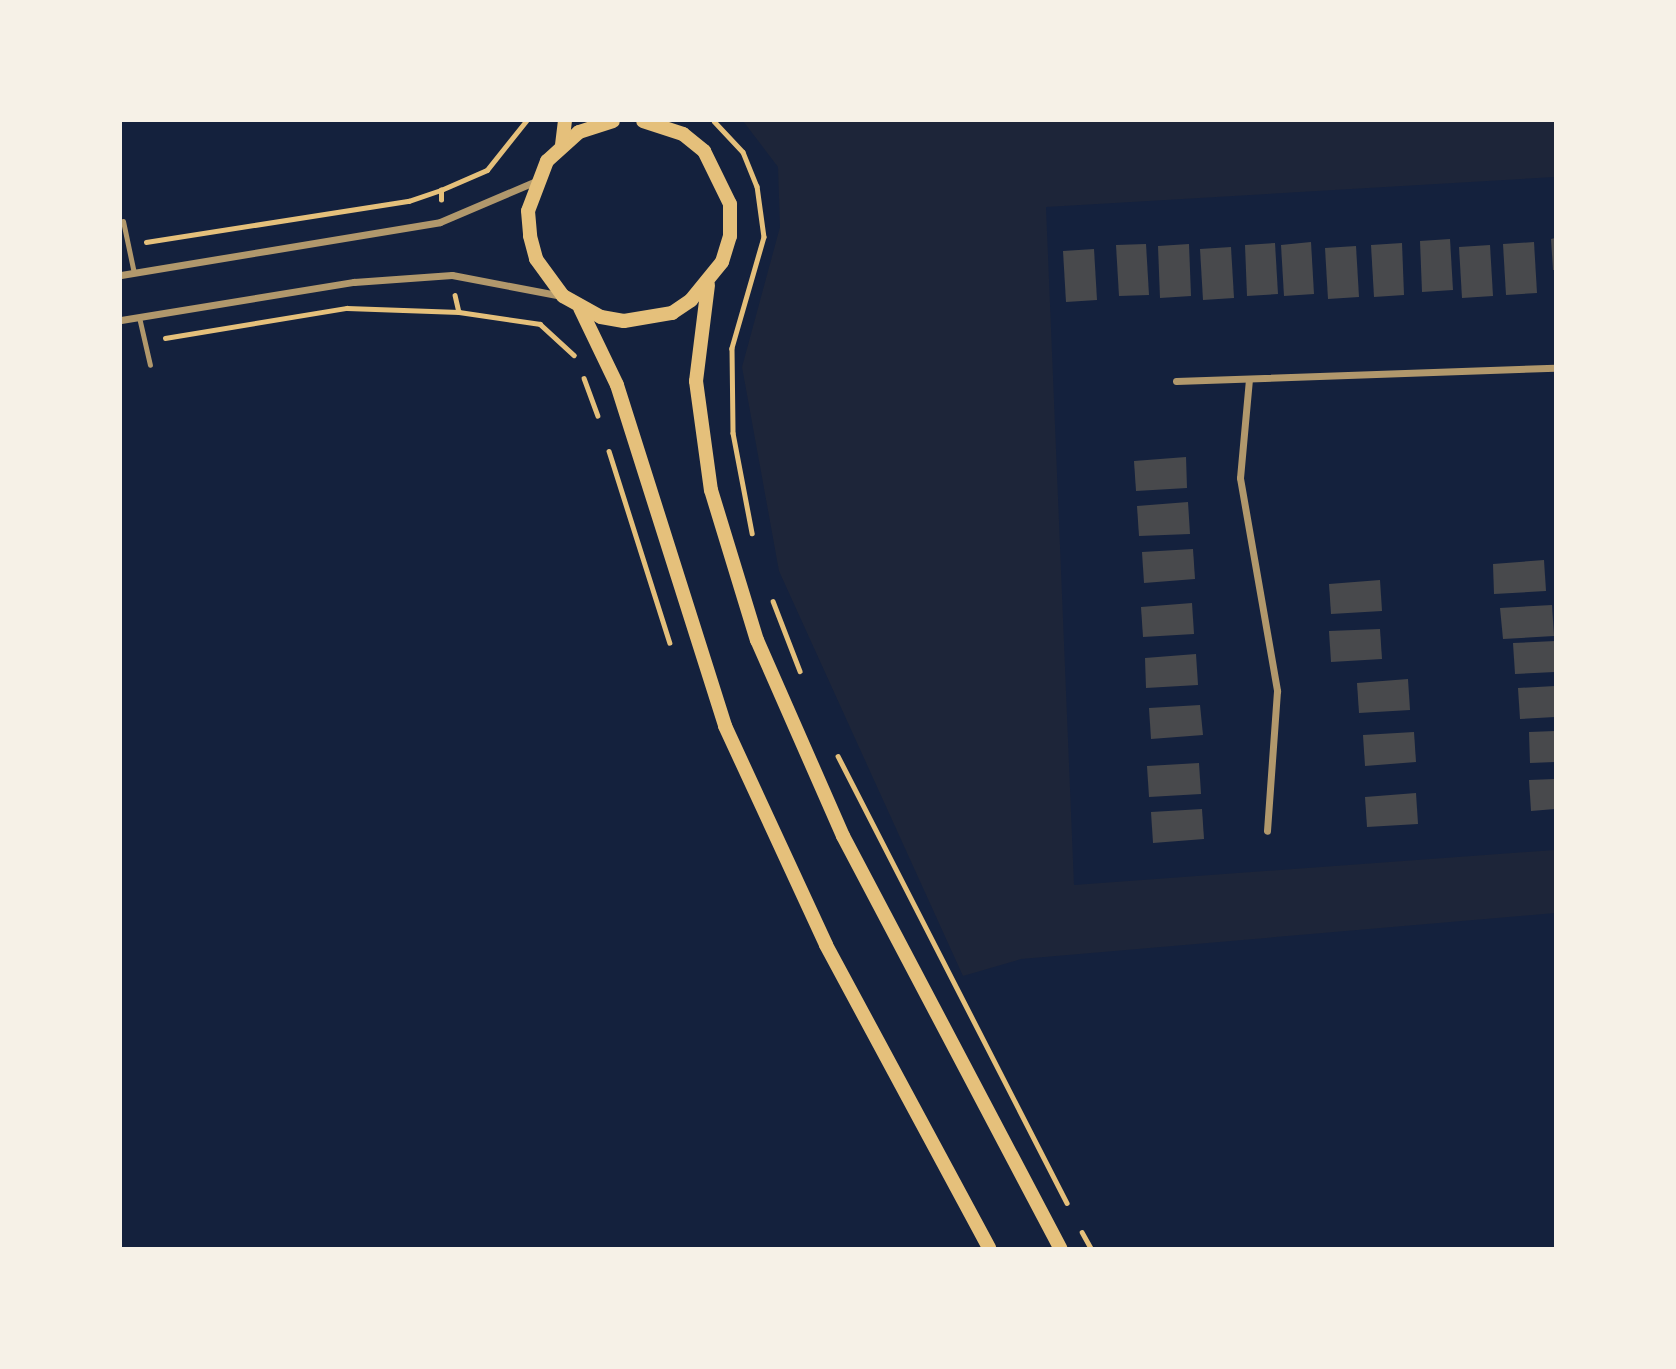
<!DOCTYPE html>
<html>
<head>
<meta charset="utf-8">
<style>
	body { margin:0 }
	#map { position:relative; width:1676px; height:1369px; overflow:hidden; background:#14213d; font-family:"Noto Sans",sans-serif }
	div>[style] { position:absolute }
	.green>* { inset:0; background:#1d2539 }
	.building>* { inset:0; background:#48494c }
	.path>* { height:4.5px; margin:-2.25px; padding:0 2.25px; transform-origin:2.25px; border-radius:2.25px; background:#e5c07b }
	.service>* { height:5px; margin:-2.5px; padding:0 2.5px; transform-origin:2.5px; border-radius:2.5px; background:#b1986c }
	.minor>* { height:7px; margin:-3.5px; padding:0 3.5px; transform-origin:3.5px; border-radius:3.5px; background:#b1986c }
	.secondary>* { height:14px; margin:-7px; padding:0 7px; transform-origin:7px; border-radius:7px; background:#e5c07b }
	span { translate:-50% -50%; white-space:nowrap; text-align:center; line-height:1.15; -webkit-text-stroke:6px #f6f1e7; paint-order:stroke }
	.frame { position:absolute; inset:0; border:122px solid #f6f1e7; pointer-events:none }
</style>
</head>
<body>
<div id="map">
	<div class="green">
		<i style="clip-path:polygon(743px 121px,1555px 121px,1555px 177px,1046px 207px,1074px 885px,1555px 850px,1555px 913px,1021px 959px,963px 976px,779px 571px,742px 367px,780px 227px,778px 167px)"></i>
	</div>
	<div class="building">
		<i style="clip-path:polygon(1555px 238px,1555px 270px,1553px 270px,1551px 239px)"></i>
		<i style="clip-path:polygon(1450px 239px,1453px 290px,1422px 292px,1420px 241px)"></i>
		<i style="clip-path:polygon(1311px 242px,1314px 294px,1284px 296px,1281px 245px)"></i>
		<i style="clip-path:polygon(1534px 242px,1537px 293px,1506px 295px,1503px 244px)"></i>
		<i style="clip-path:polygon(1275px 243px,1278px 294px,1247px 296px,1245px 245px)"></i>
		<i style="clip-path:polygon(1402px 243px,1404px 295px,1374px 297px,1371px 245px)"></i>
		<i style="clip-path:polygon(1146px 244px,1149px 295px,1119px 296px,1116px 245px)"></i>
		<i style="clip-path:polygon(1189px 244px,1191px 296px,1160px 298px,1158px 246px)"></i>
		<i style="clip-path:polygon(1490px 245px,1493px 296px,1462px 298px,1459px 247px)"></i>
		<i style="clip-path:polygon(1356px 246px,1359px 297px,1328px 299px,1325px 248px)"></i>
		<i style="clip-path:polygon(1231px 247px,1234px 298px,1203px 300px,1200px 249px)"></i>
		<i style="clip-path:polygon(1094px 249px,1097px 300px,1066px 302px,1063px 251px)"></i>
		<i style="clip-path:polygon(1186px 457px,1187px 488px,1136px 491px,1134px 461px)"></i>
		<i style="clip-path:polygon(1188px 502px,1190px 534px,1139px 536px,1137px 506px)"></i>
		<i style="clip-path:polygon(1193px 549px,1195px 579px,1144px 583px,1142px 552px)"></i>
		<i style="clip-path:polygon(1544px 560px,1546px 591px,1494px 594px,1493px 564px)"></i>
		<i style="clip-path:polygon(1380px 580px,1382px 611px,1331px 614px,1329px 584px)"></i>
		<i style="clip-path:polygon(1192px 603px,1194px 634px,1143px 637px,1141px 607px)"></i>
		<i style="clip-path:polygon(1552px 605px,1554px 636px,1503px 639px,1500px 608px)"></i>
		<i style="clip-path:polygon(1380px 629px,1382px 659px,1331px 662px,1329px 631px)"></i>
		<i style="clip-path:polygon(1555px 641px,1555px 672px,1515px 674px,1513px 643px)"></i>
		<i style="clip-path:polygon(1196px 654px,1198px 685px,1146px 688px,1145px 658px)"></i>
		<i style="clip-path:polygon(1408px 679px,1410px 710px,1359px 713px,1357px 683px)"></i>
		<i style="clip-path:polygon(1555px 686px,1555px 717px,1520px 719px,1518px 688px)"></i>
		<i style="clip-path:polygon(1200px 705px,1203px 735px,1151px 739px,1149px 708px)"></i>
		<i style="clip-path:polygon(1555px 731px,1555px 762px,1530px 763px,1529px 732px)"></i>
		<i style="clip-path:polygon(1414px 732px,1416px 762px,1365px 766px,1363px 735px)"></i>
		<i style="clip-path:polygon(1199px 763px,1201px 794px,1149px 797px,1147px 766px)"></i>
		<i style="clip-path:polygon(1555px 779px,1555px 809px,1531px 811px,1529px 780px)"></i>
		<i style="clip-path:polygon(1416px 793px,1418px 824px,1367px 827px,1365px 797px)"></i>
		<i style="clip-path:polygon(1202px 809px,1204px 839px,1153px 843px,1151px 812px)"></i>
	</div>
	<div class="path">
		<i style="left:714px;top:121px;width:42px;rotate:46.9deg"></i>
		<i style="left:743px;top:152px;width:37px;rotate:68deg"></i>
		<i style="left:757px;top:186px;width:51px;rotate:82.2deg"></i>
		<i style="left:764px;top:237px;width:116px;rotate:106.1deg"></i>
		<i style="left:732px;top:348px;width:85px;rotate:89.3deg"></i>
		<i style="left:733px;top:433px;width:102px;rotate:79.2deg"></i>
		<i style="left:441px;top:200px;width:10px;rotate:-90deg"></i>
		<i style="left:441px;top:190px;width:50px;rotate:-23.5deg"></i>
		<i style="left:487px;top:170px;width:63px;rotate:-51.5deg"></i>
		<i style="left:146px;top:242px;width:266px;rotate:-8.9deg"></i>
		<i style="left:409px;top:201px;width:34px;rotate:-19deg"></i>
		<i style="left:455px;top:295px;width:17px;rotate:77deg"></i>
		<i style="left:459px;top:312px;width:82px;rotate:8.4deg"></i>
		<i style="left:540px;top:324px;width:46px;rotate:42.4deg"></i>
		<i style="left:165px;top:338px;width:184px;rotate:-9.4deg"></i>
		<i style="left:347px;top:308px;width:112px;rotate:2deg"></i>
		<i style="left:584px;top:378px;width:40px;rotate:69.8deg"></i>
		<i style="left:609px;top:451px;width:201px;rotate:72.4deg"></i>
		<i style="left:773px;top:601px;width:75px;rotate:68.9deg"></i>
		<i style="left:838px;top:756px;width:502px;rotate:62.87deg"></i>
		<i style="left:1082px;top:1232px;width:18px;rotate:61deg"></i>
	</div>
	<div class="service">
		<i style="left:123px;top:221px;width:53px;rotate:78.1deg"></i>
		<i style="left:139px;top:317px;width:49px;rotate:77.1deg"></i>
	</div>
	<div class="minor">
		<i style="left:121px;top:275px;width:323px;rotate:-9.4deg"></i>
		<i style="left:440px;top:222px;width:104px;rotate:-23.1deg"></i>
		<i style="left:121px;top:320px;width:236px;rotate:-9.3deg"></i>
		<i style="left:354px;top:282px;width:98px;rotate:-4.1deg"></i>
		<i style="left:452px;top:275px;width:112px;rotate:10.8deg"></i>
		<i style="left:1249px;top:379px;width:99px;rotate:95.2deg"></i>
		<i style="left:1240px;top:478px;width:216px;rotate:80.1deg"></i>
		<i style="left:1277px;top:691px;width:140px;rotate:94.1deg"></i>
		<i style="left:1176px;top:381px;width:379px;rotate:-2deg"></i>
	</div>
	<div class="secondary">
		<i style="left:613px;top:121px;width:36px;rotate:162deg"></i>
		<i style="left:579px;top:132px;width:43px;rotate:137.8deg"></i>
		<i style="left:547px;top:161px;width:53px;rotate:110.8deg"></i>
		<i style="left:528px;top:211px;width:25px;rotate:85deg"></i>
		<i style="left:530px;top:236px;width:24px;rotate:75deg"></i>
		<i style="left:536px;top:259px;width:46px;rotate:53.9deg"></i>
		<i style="left:563px;top:296px;width:43px;rotate:28.9deg"></i>
		<i style="left:601px;top:317px;width:23px;rotate:10deg"></i>
		<i style="left:624px;top:321px;width:49px;rotate:-9.5deg"></i>
		<i style="left:672px;top:313px;width:23px;rotate:-34deg"></i>
		<i style="left:691px;top:300px;width:49px;rotate:-50.8deg"></i>
		<i style="left:722px;top:262px;width:27px;rotate:-73deg"></i>
		<i style="left:730px;top:236px;width:32px;rotate:-90deg"></i>
		<i style="left:730px;top:204px;width:59px;rotate:-116.1deg"></i>
		<i style="left:704px;top:151px;width:27px;rotate:-141deg"></i>
		<i style="left:683px;top:134px;width:42px;rotate:-162deg"></i>
		<i style="left:562px;top:145px;width:24px;rotate:-83deg"></i>
		<i style="left:708px;top:285px;width:97px;rotate:97.1deg"></i>
		<i style="left:696px;top:381px;width:110px;rotate:82.2deg"></i>
		<i style="left:711px;top:490px;width:157px;rotate:73deg"></i>
		<i style="left:757px;top:640px;width:214px;rotate:66.3deg"></i>
		<i style="left:843px;top:836px;width:466px;rotate:62.2deg"></i>
		<i style="left:580px;top:308px;width:85px;rotate:64.3deg"></i>
		<i style="left:617px;top:385px;width:358px;rotate:72.4deg"></i>
		<i style="left:725px;top:726px;width:241px;rotate:65.2deg"></i>
		<i style="left:826px;top:945px;width:344px;rotate:61.7deg"></i>
	</div>
	<div class="frame"></div>
</div>
</body>
</html>
